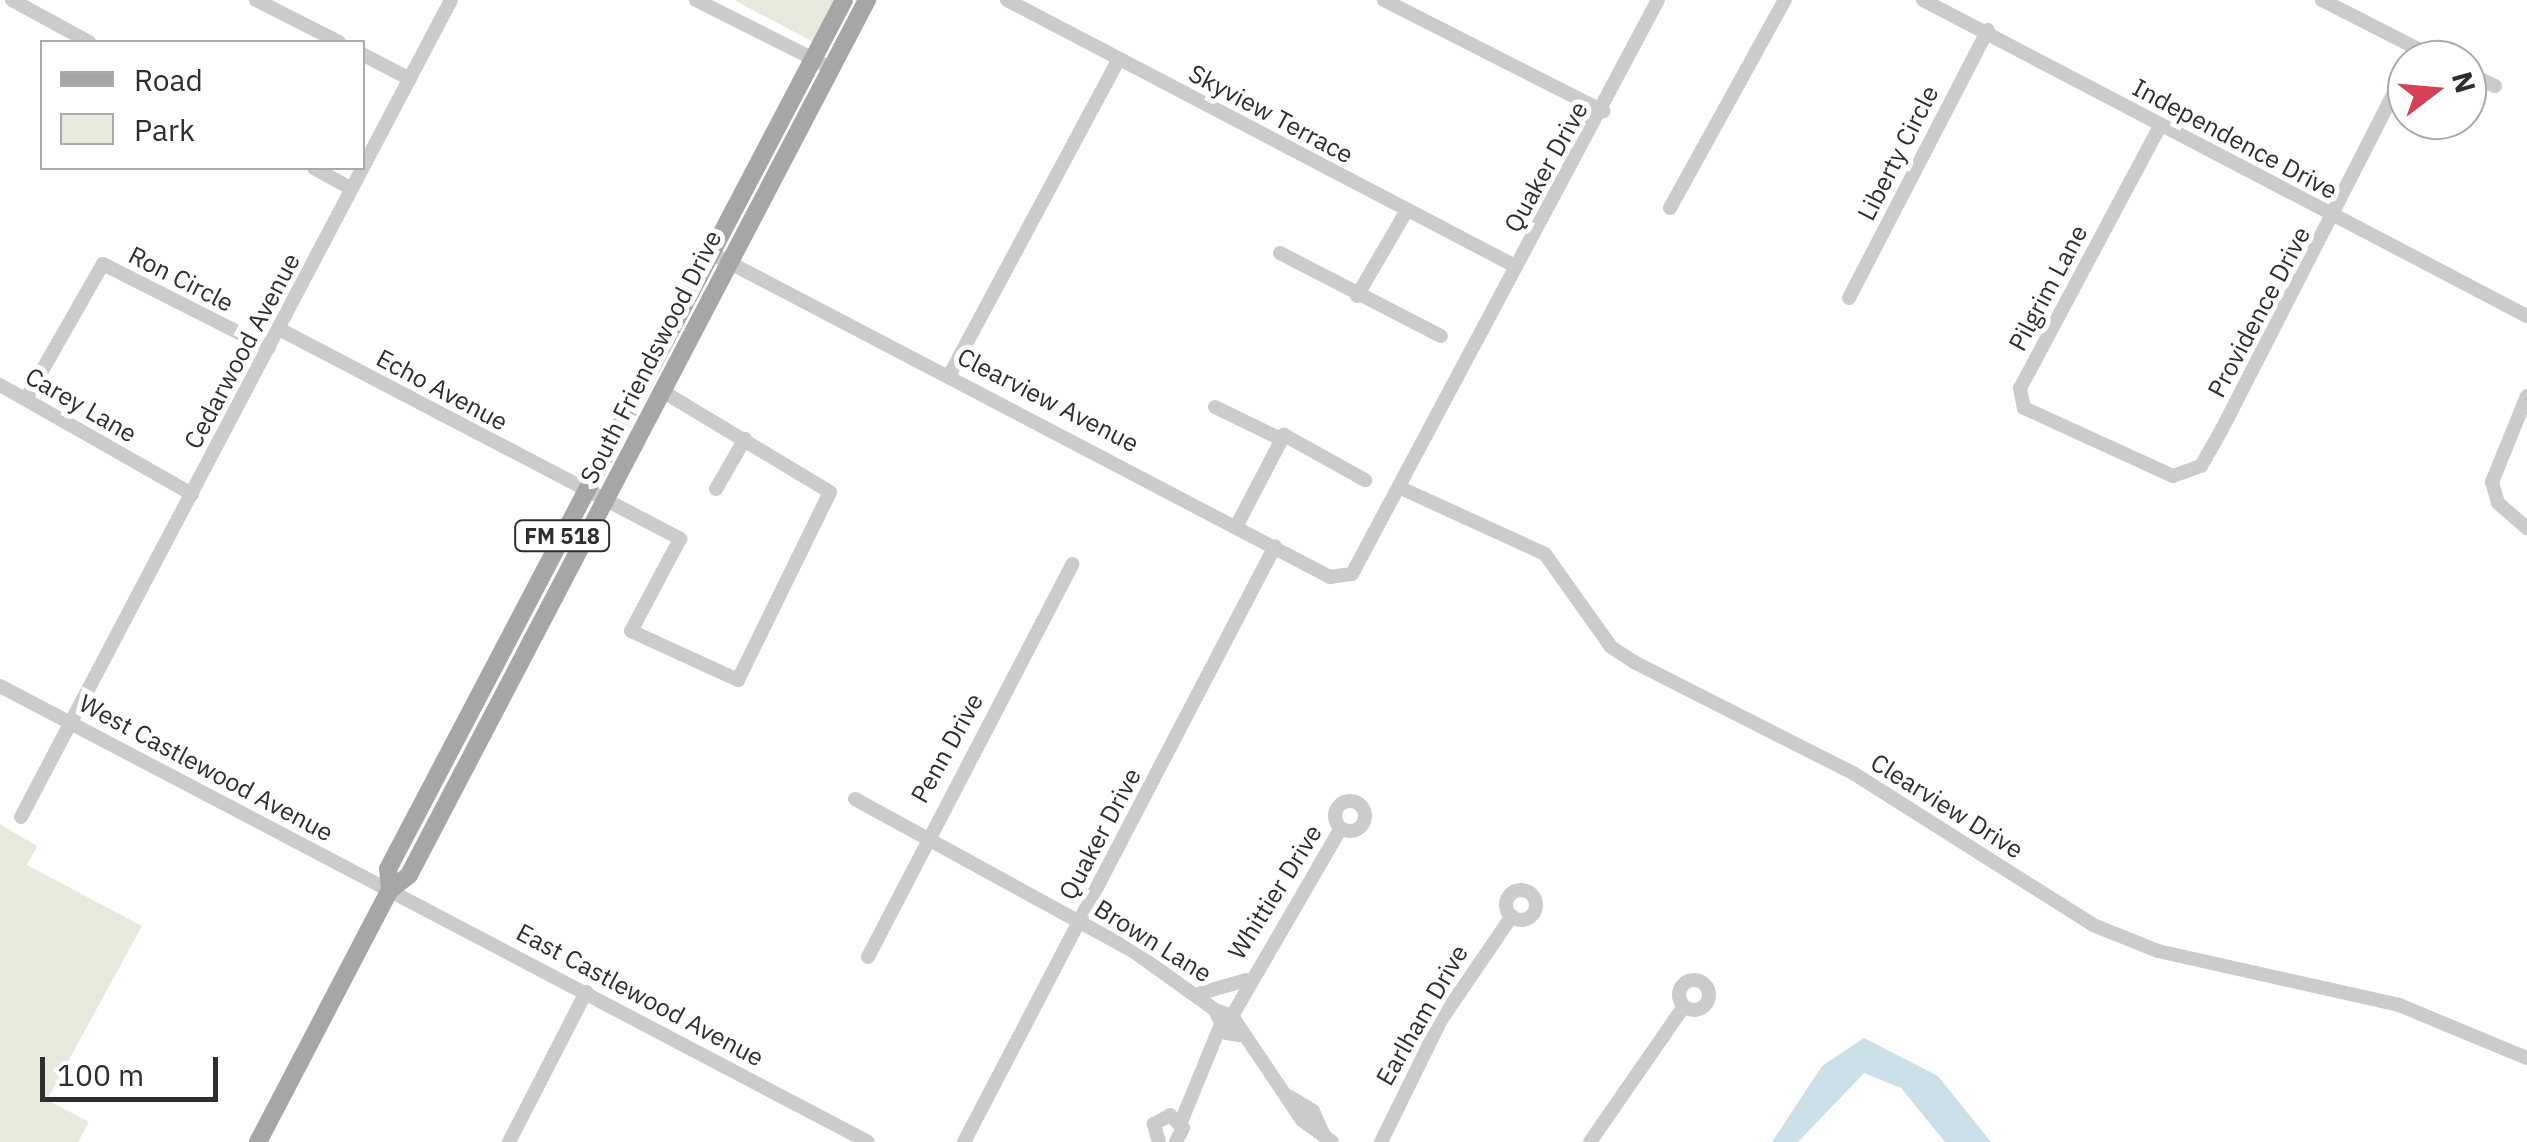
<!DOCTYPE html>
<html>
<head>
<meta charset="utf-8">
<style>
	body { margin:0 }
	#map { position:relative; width:2527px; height:1142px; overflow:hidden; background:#fff; font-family:"IBM Plex Sans",sans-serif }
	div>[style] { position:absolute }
	.green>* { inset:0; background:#e5eadd }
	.water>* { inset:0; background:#cbdfe8 }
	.minor>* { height:14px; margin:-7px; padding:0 7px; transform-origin:7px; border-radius:7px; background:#cbcbcb }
	.minor>.ring { margin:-7px; padding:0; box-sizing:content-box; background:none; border:14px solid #cbcbcb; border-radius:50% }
	.major>* { height:18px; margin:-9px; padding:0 9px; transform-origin:9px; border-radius:9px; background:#a6a6a6 }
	span { translate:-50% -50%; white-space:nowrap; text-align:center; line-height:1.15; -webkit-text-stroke:10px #fff; paint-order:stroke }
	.shield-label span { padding:2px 8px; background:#fff; border:2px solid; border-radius:8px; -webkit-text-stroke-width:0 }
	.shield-label { font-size:22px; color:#2e2e2e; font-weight:700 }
	.street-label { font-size:25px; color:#2e2e2e }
	.legend { position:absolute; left:40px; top:40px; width:325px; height:130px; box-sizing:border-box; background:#fff; border:2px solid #ababab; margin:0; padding:12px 18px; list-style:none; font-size:30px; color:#2e2e2e }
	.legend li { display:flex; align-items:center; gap:20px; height:50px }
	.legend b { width:50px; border:2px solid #ababab }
	.north { position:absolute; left:2387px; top:40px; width:100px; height:100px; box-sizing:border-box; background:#fff; border:2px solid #ababab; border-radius:50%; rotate:74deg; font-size:28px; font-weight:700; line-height:40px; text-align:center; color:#2e2e2e }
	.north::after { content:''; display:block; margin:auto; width:35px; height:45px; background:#d54157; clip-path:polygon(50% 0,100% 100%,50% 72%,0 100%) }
	.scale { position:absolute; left:40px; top:1057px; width:178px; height:45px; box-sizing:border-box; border:5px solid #2e2e2e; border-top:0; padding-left:12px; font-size:30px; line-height:35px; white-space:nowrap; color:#2e2e2e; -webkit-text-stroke:8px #fff; paint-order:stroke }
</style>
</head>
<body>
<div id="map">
	<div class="green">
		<i style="clip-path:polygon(734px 0,837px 0,815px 43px)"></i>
		<i style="clip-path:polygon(0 824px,37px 846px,27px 865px,142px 926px,47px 1100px,89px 1122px,78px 1142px,0 1142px)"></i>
	</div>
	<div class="water">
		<i style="clip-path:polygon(1864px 1038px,1938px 1076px,1991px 1142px,1945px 1142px,1901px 1088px,1864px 1073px,1798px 1142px,1772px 1142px,1822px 1066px)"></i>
	</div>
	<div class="minor">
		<i style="left:12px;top:0;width:88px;rotate:28.6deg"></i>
		<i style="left:256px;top:0;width:93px;rotate:26.8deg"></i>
		<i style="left:696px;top:0;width:151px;rotate:26.7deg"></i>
		<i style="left:1007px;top:0;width:573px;rotate:27.64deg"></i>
		<i style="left:1384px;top:0;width:246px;rotate:26.9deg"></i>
		<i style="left:1923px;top:0;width:682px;rotate:27.62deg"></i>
		<i style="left:2322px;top:0;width:132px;rotate:27deg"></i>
		<i style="left:362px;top:54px;width:54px;rotate:27.5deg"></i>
		<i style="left:2467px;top:73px;width:31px;rotate:25deg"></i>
		<i style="left:2159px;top:128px;width:295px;rotate:118.1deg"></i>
		<i style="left:2020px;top:388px;width:20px;rotate:79deg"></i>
		<i style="left:2024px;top:408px;width:164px;rotate:24.5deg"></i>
		<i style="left:2173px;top:476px;width:30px;rotate:-20deg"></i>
		<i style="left:2201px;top:466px;width:40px;rotate:-60.3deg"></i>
		<i style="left:2221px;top:431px;width:408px;rotate:-62.9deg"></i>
		<i style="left:314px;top:168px;width:43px;rotate:28.9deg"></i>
		<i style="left:1670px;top:208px;width:238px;rotate:-61.1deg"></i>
		<i style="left:711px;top:253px;width:699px;rotate:27.63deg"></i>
		<i style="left:1330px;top:577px;width:22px;rotate:-8deg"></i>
		<i style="left:1352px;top:574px;width:650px;rotate:-61.94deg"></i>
		<i style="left:1280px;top:253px;width:181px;rotate:27.3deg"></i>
		<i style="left:1357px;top:296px;width:99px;rotate:-59.8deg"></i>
		<i style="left:1849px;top:298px;width:302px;rotate:-62.6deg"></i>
		<i style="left:279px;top:329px;width:453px;rotate:27.6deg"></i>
		<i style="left:680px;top:539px;width:104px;rotate:118deg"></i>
		<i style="left:631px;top:631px;width:118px;rotate:24.6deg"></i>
		<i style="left:738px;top:680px;width:209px;rotate:-63.9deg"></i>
		<i style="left:830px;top:492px;width:196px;rotate:-149deg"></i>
		<i style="left:950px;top:374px;width:357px;rotate:-61.8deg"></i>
		<i style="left:0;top:385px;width:221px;rotate:29.6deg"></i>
		<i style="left:2527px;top:396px;width:93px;rotate:112.1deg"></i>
		<i style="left:2492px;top:482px;width:22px;rotate:74deg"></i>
		<i style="left:2498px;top:503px;width:38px;rotate:41deg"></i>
		<i style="left:27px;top:397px;width:153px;rotate:-60.3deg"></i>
		<i style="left:103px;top:264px;width:186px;rotate:26.8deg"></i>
		<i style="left:1215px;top:407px;width:73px;rotate:25.9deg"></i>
		<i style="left:716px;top:489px;width:58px;rotate:-59.9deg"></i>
		<i style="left:1403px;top:489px;width:156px;rotate:24.6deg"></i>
		<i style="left:1545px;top:554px;width:114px;rotate:54.6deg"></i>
		<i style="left:1611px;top:647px;width:27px;rotate:33deg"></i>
		<i style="left:1634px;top:662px;width:246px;rotate:26.9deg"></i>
		<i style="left:1853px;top:773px;width:284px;rotate:32.3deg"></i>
		<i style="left:2093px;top:925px;width:70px;rotate:21.8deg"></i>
		<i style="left:2158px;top:951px;width:247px;rotate:12.6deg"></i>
		<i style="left:2399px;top:1005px;width:139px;rotate:22.5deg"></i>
		<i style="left:1237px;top:525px;width:102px;rotate:-62.4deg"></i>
		<i style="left:1284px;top:435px;width:93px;rotate:29.1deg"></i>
		<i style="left:0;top:686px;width:980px;rotate:27.71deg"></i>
		<i style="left:855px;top:799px;width:317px;rotate:28.7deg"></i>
		<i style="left:1133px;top:951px;width:101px;rotate:35.7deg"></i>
		<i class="ring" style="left:1335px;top:801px;width:16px;height:16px"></i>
		<i style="left:21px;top:817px;width:923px;rotate:-62.24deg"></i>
		<i class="ring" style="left:1506px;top:890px;width:16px;height:16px"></i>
		<i style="left:868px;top:957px;width:443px;rotate:-62.5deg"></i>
		<i class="ring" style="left:1679px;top:980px;width:16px;height:16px"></i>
		<i style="left:1201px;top:993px;width:47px;rotate:-16.1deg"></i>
		<i style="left:1232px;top:1016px;width:217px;rotate:-59.9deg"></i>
		<i style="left:1238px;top:1035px;width:12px;rotate:-171deg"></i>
		<i style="left:1226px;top:1033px;width:25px;rotate:-116deg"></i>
		<i style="left:1215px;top:1010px;width:18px;rotate:19deg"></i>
		<i style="left:1232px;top:1016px;width:125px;rotate:56.1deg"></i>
		<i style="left:1302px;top:1120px;width:37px;rotate:36deg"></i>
		<i style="left:1290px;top:1097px;width:27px;rotate:31deg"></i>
		<i style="left:1313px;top:1111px;width:24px;rotate:66deg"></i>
		<i style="left:1181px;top:1122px;width:103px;rotate:-67.7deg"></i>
		<i style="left:509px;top:1142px;width:169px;rotate:-62.8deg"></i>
		<i style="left:964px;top:1142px;width:672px;rotate:-62.44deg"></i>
		<i style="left:1159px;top:1142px;width:19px;rotate:-106deg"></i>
		<i style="left:1154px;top:1124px;width:18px;rotate:-29deg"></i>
		<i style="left:1170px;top:1115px;width:18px;rotate:45deg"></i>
		<i style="left:1183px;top:1128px;width:16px;rotate:117deg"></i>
		<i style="left:1381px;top:1142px;width:136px;rotate:-63.8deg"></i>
		<i style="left:1441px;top:1020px;width:126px;rotate:-55.7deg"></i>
		<i style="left:1590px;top:1142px;width:165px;rotate:-55.3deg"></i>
	</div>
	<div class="major">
		<i style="left:390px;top:890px;width:21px;rotate:-95deg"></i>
		<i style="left:388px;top:869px;width:981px;rotate:-62.31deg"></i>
		<i style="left:258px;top:1142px;width:284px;rotate:-62.4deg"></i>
		<i style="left:390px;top:890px;width:24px;rotate:-38deg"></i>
		<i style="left:409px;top:875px;width:988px;rotate:-62.37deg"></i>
	</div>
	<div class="shield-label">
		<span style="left:562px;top:536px">FM 518</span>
	</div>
	<div class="street-label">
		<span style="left:1271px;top:114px;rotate:28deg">Skyview Terrace</span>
		<span style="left:2235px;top:139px;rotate:28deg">Independence Drive</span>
		<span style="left:1898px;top:153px;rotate:-63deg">Liberty Circle</span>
		<span style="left:1546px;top:167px;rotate:-61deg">Quaker Drive</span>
		<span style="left:181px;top:279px;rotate:27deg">Ron Circle</span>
		<span style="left:2048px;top:288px;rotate:-62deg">Pilgrim Lane</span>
		<span style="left:2259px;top:312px;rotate:-62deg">Providence Drive</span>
		<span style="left:242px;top:351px;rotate:-62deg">Cedarwood Avenue</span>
		<span style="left:651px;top:357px;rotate:-63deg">South Friendswood Drive</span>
		<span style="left:442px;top:390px;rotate:28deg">Echo Avenue</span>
		<span style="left:1048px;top:400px;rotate:27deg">Clearview Avenue</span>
		<span style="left:81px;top:405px;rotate:30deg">Carey Lane</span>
		<span style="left:947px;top:748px;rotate:-61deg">Penn Drive</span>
		<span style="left:206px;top:768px;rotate:28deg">West Castlewood Avenue</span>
		<span style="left:1947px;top:806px;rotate:32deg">Clearview Drive</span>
		<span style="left:1100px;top:834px;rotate:-62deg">Quaker Drive</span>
		<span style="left:1275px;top:892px;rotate:-58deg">Whittier Drive</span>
		<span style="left:1153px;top:941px;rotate:32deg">Brown Lane</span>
		<span style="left:640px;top:995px;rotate:28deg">East Castlewood Avenue</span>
		<span style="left:1422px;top:1015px;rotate:-60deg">Earlham Drive</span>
	</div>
	<ul class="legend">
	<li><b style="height:12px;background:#a6a6a6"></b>Road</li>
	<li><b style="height:28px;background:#e5eadd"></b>Park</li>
	</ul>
	<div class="north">N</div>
	<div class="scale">100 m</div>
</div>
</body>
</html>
